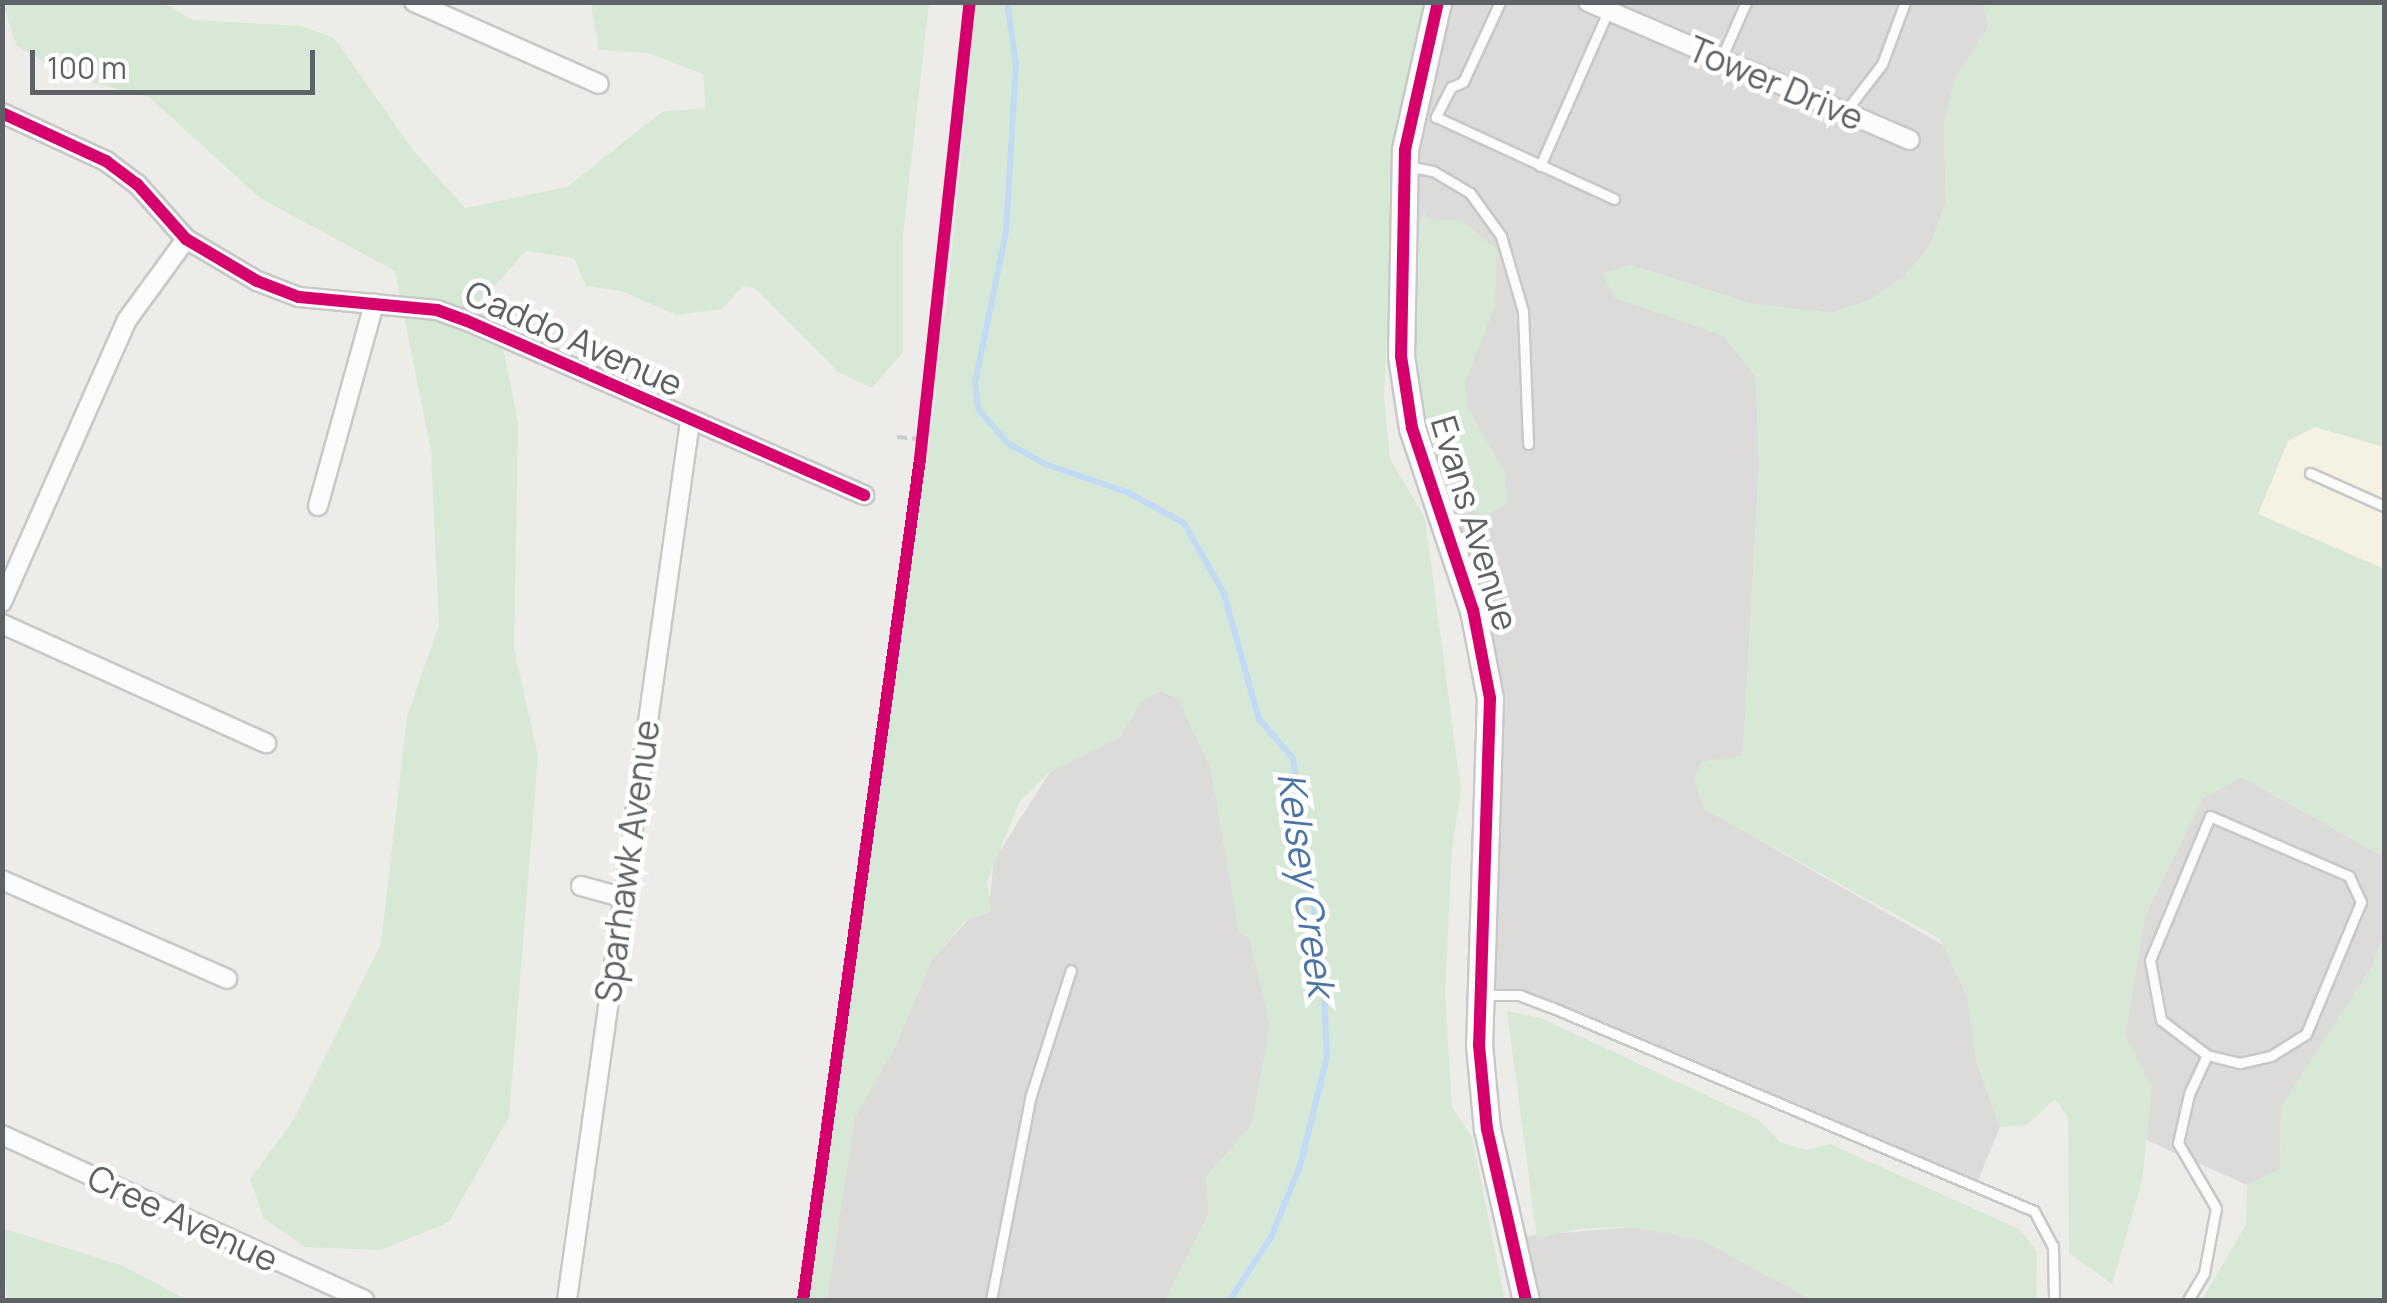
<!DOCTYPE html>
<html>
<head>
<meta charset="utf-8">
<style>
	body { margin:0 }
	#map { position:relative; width:2387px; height:1303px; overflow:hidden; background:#edece9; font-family:Manrope,sans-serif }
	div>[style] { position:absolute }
	.commercial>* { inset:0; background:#f5f2e4 }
	.industrial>* { inset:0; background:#dddbd9 }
	.green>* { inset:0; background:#d8e8d7 }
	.stream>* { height:6px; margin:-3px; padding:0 3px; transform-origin:3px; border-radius:3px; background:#c2daf3 }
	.path>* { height:4px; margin-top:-2px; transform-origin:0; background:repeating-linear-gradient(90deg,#cacecb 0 10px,transparent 0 15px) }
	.roads { filter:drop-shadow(2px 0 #c8c8c8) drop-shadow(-2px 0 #c8c8c8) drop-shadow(0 2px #c8c8c8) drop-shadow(0 -2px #c8c8c8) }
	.lane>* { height:9px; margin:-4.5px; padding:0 4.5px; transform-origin:4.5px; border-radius:4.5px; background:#fcfcfc }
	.street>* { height:18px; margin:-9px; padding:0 9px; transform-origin:9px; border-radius:9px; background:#fcfcfc }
	.secondary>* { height:25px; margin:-12.5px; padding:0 12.5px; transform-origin:12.5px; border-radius:12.5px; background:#fcfcfc }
	.cycleway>* { height:12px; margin:-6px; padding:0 6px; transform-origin:6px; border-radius:6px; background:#d6006c }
	span { translate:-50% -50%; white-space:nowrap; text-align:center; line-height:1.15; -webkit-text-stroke:9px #fff; paint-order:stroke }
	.street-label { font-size:35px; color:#5e6165 }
	.water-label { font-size:38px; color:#4c74a7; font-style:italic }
	.frame { position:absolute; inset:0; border:5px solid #5e6165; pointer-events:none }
	.scale { position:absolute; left:30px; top:50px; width:285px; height:45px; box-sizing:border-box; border:5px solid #5e6165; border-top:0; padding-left:12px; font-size:30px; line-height:35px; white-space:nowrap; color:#5e6165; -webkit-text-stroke:8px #fff; paint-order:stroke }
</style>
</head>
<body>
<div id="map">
	<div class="commercial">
		<i style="clip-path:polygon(2315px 427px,2384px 447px,2384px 569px,2258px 514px,2288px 441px)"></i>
	</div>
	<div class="industrial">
		<i style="clip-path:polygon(1438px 3px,1983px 3px,1989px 26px,1955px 79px,1944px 126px,1946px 202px,1930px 246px,1904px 277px,1870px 300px,1832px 313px,1752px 304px,1631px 265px,1602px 274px,1724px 336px,1756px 377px,1759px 466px,1743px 755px,1694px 781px,1705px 809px,1943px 945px,1967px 996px,1977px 1063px,2000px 1127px,1977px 1183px,1519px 995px,1479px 995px,1493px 731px,1412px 428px,1414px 89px)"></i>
		<i style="clip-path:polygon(1160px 691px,1178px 698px,1211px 769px,1239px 931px,1250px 939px,1270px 1026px,1252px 1125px,1206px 1177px,1209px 1213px,1165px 1300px,827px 1300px,854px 1117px,895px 1047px,932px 959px,990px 896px,994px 860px,1050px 772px,1120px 737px,1141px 701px)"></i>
		<i style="clip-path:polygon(2242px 777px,2384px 857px,2384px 935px,2372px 967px,2281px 1107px,2280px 1169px,2247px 1185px,2146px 1140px,2151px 1088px,2125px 1035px,2145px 915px,2203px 797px)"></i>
		<i style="clip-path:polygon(1634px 1227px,1702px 1240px,1812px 1300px,1526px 1300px,1511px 1237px)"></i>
	</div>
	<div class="green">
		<i style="clip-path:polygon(9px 2px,163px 3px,193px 20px,301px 26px,334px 38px,413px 150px,465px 208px,567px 187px,662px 112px,706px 108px,703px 74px,648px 53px,599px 50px,591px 3px,929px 3px,903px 235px,903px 352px,872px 388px,838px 372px,755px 288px,743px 286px,722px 309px,676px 315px,622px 291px,586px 286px,574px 258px,526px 251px,492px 289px,522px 318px,495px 307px,518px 423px,514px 649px,538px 756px,509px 1117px,449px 1222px,381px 1250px,305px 1247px,264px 1219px,250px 1179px,293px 1121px,381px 944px,407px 716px,439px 626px,431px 451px,395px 271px,260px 198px,149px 97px,66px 76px,16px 45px,4px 6px)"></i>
		<i style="clip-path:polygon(976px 3px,1424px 3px,1394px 197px,1384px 395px,1390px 459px,1425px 518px,1461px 791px,1452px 849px,1445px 993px,1452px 1107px,1472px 1137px,1505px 1300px,1165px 1300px,1209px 1213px,1206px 1177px,1252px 1125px,1270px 1026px,1250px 939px,1239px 931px,1211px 769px,1178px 698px,1160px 691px,1141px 701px,1120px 737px,1050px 772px,1020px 801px,987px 881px,991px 912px,966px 920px,932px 959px,893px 1051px,855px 1117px,827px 1300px,808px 1300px,931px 430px,936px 390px,930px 370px,946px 308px)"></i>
		<i style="clip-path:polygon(1983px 3px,2384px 3px,2384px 447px,2315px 427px,2288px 441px,2258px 514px,2384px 569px,2384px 857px,2242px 777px,2203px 798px,2145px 915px,2125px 1035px,2152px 1088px,2142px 1182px,2112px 1284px,2069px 1253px,2068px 1118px,2055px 1099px,2027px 1125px,2000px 1127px,1977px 1063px,1967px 996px,1940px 939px,1705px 810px,1694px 781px,1701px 762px,1743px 755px,1759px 466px,1756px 377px,1724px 336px,1615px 298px,1602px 273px,1631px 265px,1752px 304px,1832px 313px,1870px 300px,1904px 277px,1930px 246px,1946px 202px,1944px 126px,1955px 79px,1989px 26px)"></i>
		<i style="clip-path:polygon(1424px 212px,1429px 219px,1463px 221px,1497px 250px,1495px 306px,1465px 382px,1467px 406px,1504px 472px,1508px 503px,1485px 516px,1449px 500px,1423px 406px,1416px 361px,1415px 235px)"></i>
		<i style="clip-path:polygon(2384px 935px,2384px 1300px,2202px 1300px,2246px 1224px,2247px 1185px,2280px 1169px,2281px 1107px,2372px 967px)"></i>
		<i style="clip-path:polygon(1507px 1011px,1541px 1018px,1759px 1120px,1781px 1143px,1806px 1150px,1830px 1144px,2019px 1229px,2037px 1251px,2036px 1300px,1812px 1300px,1701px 1240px,1634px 1227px,1578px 1229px,1537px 1239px)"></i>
		<i style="clip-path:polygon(2px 1228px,121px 1265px,188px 1300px,7px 1300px)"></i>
	</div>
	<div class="stream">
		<i style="left:1007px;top:2px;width:63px;rotate:81.7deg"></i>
		<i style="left:1016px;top:64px;width:168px;rotate:93.4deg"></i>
		<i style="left:1006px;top:232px;width:154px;rotate:101.6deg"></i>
		<i style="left:975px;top:383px;width:26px;rotate:83deg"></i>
		<i style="left:978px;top:409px;width:47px;rotate:48.5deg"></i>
		<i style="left:1009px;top:444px;width:41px;rotate:29.1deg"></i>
		<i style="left:1045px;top:464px;width:87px;rotate:18.9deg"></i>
		<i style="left:1127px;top:492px;width:65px;rotate:28.5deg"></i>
		<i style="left:1184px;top:523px;width:81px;rotate:60.6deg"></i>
		<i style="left:1224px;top:594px;width:130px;rotate:74.4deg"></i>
		<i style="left:1259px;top:719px;width:52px;rotate:48.9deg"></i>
		<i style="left:1293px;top:758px;width:214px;rotate:81.9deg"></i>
		<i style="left:1323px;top:970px;width:87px;rotate:87.4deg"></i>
		<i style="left:1327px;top:1057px;width:112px;rotate:103.9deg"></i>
		<i style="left:1300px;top:1166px;width:77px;rotate:112.2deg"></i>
		<i style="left:1271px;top:1237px;width:75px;rotate:123.1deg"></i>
	</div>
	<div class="path">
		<i style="left:897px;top:437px;width:25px;rotate:5deg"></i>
	</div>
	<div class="roads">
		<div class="lane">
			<i style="left:1500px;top:2px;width:88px;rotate:114.8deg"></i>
			<i style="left:1463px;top:82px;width:13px;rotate:157deg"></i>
			<i style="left:1451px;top:87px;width:34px;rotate:117deg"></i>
			<i style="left:1436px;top:117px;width:196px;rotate:24.7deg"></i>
			<i style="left:1721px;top:59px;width:62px;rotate:-66.3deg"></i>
			<i style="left:1845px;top:112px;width:61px;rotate:-52.4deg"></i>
			<i style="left:1882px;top:64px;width:66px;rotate:-69.6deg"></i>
			<i style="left:1407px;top:166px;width:26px;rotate:11deg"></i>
			<i style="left:1433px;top:171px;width:43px;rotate:30.7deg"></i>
			<i style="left:1470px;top:193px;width:53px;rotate:54.2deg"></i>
			<i style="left:1501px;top:236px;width:78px;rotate:73.7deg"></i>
			<i style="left:1523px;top:311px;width:133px;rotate:87.8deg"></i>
			<i style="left:1540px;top:166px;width:169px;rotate:-66.3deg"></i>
			<i style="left:2310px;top:473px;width:81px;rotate:24deg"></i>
			<i style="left:1482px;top:995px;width:37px"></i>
			<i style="left:1519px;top:995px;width:34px;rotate:21deg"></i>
			<i style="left:1551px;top:1007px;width:524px;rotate:22.9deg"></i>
			<i style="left:2034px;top:1211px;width:40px;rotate:62deg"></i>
			<i style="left:2053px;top:1246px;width:54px;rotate:88.9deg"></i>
			<i style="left:991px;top:1300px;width:209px;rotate:-79deg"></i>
			<i style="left:1031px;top:1095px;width:131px;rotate:-72.3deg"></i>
			<i style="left:2188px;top:1300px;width:31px;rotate:-59deg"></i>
			<i style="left:2204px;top:1273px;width:66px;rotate:-79.5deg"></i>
			<i style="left:2216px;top:1208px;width:75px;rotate:-120.3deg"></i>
			<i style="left:2178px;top:1143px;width:50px;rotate:-77.3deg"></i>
			<i style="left:2189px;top:1094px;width:43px;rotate:-65.2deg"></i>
			<i style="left:2207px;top:1055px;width:34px;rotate:14deg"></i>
			<i style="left:2240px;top:1063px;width:32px;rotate:-13deg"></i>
			<i style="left:2271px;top:1056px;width:41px;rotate:-32.2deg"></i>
			<i style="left:2306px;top:1034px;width:143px;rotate:-67.4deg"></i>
			<i style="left:2361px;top:902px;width:29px;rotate:-115deg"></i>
			<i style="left:2349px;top:876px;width:151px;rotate:-156.7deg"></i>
			<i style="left:2210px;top:816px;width:156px;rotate:112.6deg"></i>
			<i style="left:2150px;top:960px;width:61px;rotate:79.6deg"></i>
			<i style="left:2161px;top:1020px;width:58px;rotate:37.3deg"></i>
		</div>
		<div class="street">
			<i style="left:414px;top:2px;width:202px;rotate:23.9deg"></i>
			<i style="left:1588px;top:2px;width:350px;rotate:23.2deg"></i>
			<i style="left:2px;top:113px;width:115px;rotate:24.8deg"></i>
			<i style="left:106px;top:161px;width:39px;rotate:37deg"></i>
			<i style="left:137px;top:184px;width:74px;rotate:48.3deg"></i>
			<i style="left:186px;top:239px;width:82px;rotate:30.6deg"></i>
			<i style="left:257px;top:281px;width:45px;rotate:20.9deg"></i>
			<i style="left:299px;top:297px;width:139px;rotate:5.4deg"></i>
			<i style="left:437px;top:310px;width:30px;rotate:20deg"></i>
			<i style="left:465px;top:320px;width:436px;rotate:23.7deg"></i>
			<i style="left:318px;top:506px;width:210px;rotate:-74.5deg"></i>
			<i style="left:2px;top:602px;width:308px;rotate:-66.1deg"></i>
			<i style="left:127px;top:320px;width:100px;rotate:-53.9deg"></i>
			<i style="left:2px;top:624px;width:290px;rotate:24.3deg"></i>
			<i style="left:2px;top:880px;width:246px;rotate:23.7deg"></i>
			<i style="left:581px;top:886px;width:41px;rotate:15.4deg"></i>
			<i style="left:2px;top:1135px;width:398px;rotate:24.5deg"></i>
			<i style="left:567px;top:1300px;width:887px;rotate:-82.03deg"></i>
		</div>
		<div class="secondary">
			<i style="left:1438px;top:2px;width:152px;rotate:102.6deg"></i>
			<i style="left:1405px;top:150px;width:206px;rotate:91.1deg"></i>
			<i style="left:1401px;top:356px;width:73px;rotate:81.3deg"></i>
			<i style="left:1412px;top:428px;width:192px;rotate:71.5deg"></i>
			<i style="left:1473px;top:610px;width:90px;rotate:79.1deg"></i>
			<i style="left:1490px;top:698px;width:347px;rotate:91.8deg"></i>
			<i style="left:1479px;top:1045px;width:84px;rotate:84.6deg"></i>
			<i style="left:1487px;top:1129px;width:175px;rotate:77.2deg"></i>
		</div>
	</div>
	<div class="cycleway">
		<i style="left:1438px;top:2px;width:152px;rotate:102.6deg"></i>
		<i style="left:1405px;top:150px;width:206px;rotate:91.1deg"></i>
		<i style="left:1401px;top:356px;width:73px;rotate:81.3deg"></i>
		<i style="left:1412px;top:428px;width:192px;rotate:71.5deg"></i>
		<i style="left:1473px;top:610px;width:90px;rotate:79.1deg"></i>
		<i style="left:1490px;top:698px;width:347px;rotate:91.8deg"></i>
		<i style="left:1479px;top:1045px;width:84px;rotate:84.6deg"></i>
		<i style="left:1487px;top:1129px;width:175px;rotate:77.2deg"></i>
		<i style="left:2px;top:113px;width:115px;rotate:24.8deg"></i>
		<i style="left:106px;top:161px;width:39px;rotate:37deg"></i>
		<i style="left:137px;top:184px;width:74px;rotate:48.3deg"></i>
		<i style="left:186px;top:239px;width:82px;rotate:30.6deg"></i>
		<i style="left:257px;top:281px;width:45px;rotate:20.9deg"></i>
		<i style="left:299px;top:297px;width:139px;rotate:5.4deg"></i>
		<i style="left:437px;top:310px;width:30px;rotate:20deg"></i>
		<i style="left:465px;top:320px;width:436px;rotate:23.7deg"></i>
		<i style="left:803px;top:1300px;width:849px;rotate:-82.08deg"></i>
		<i style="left:920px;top:459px;width:460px;rotate:-83.8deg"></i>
	</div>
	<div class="street-label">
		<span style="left:1776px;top:83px;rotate:23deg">Tower Drive</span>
		<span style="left:574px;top:338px;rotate:24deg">Caddo Avenue</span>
		<span style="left:1475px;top:523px;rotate:73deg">Evans Avenue</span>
		<span style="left:627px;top:861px;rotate:-82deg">Sparhawk Avenue</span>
		<span style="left:183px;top:1218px;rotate:25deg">Cree Avenue</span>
	</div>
	<div class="water-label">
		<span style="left:1307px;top:884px;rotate:82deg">Kelsey Creek</span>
	</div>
	<div class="frame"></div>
	<div class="scale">100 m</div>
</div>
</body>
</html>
